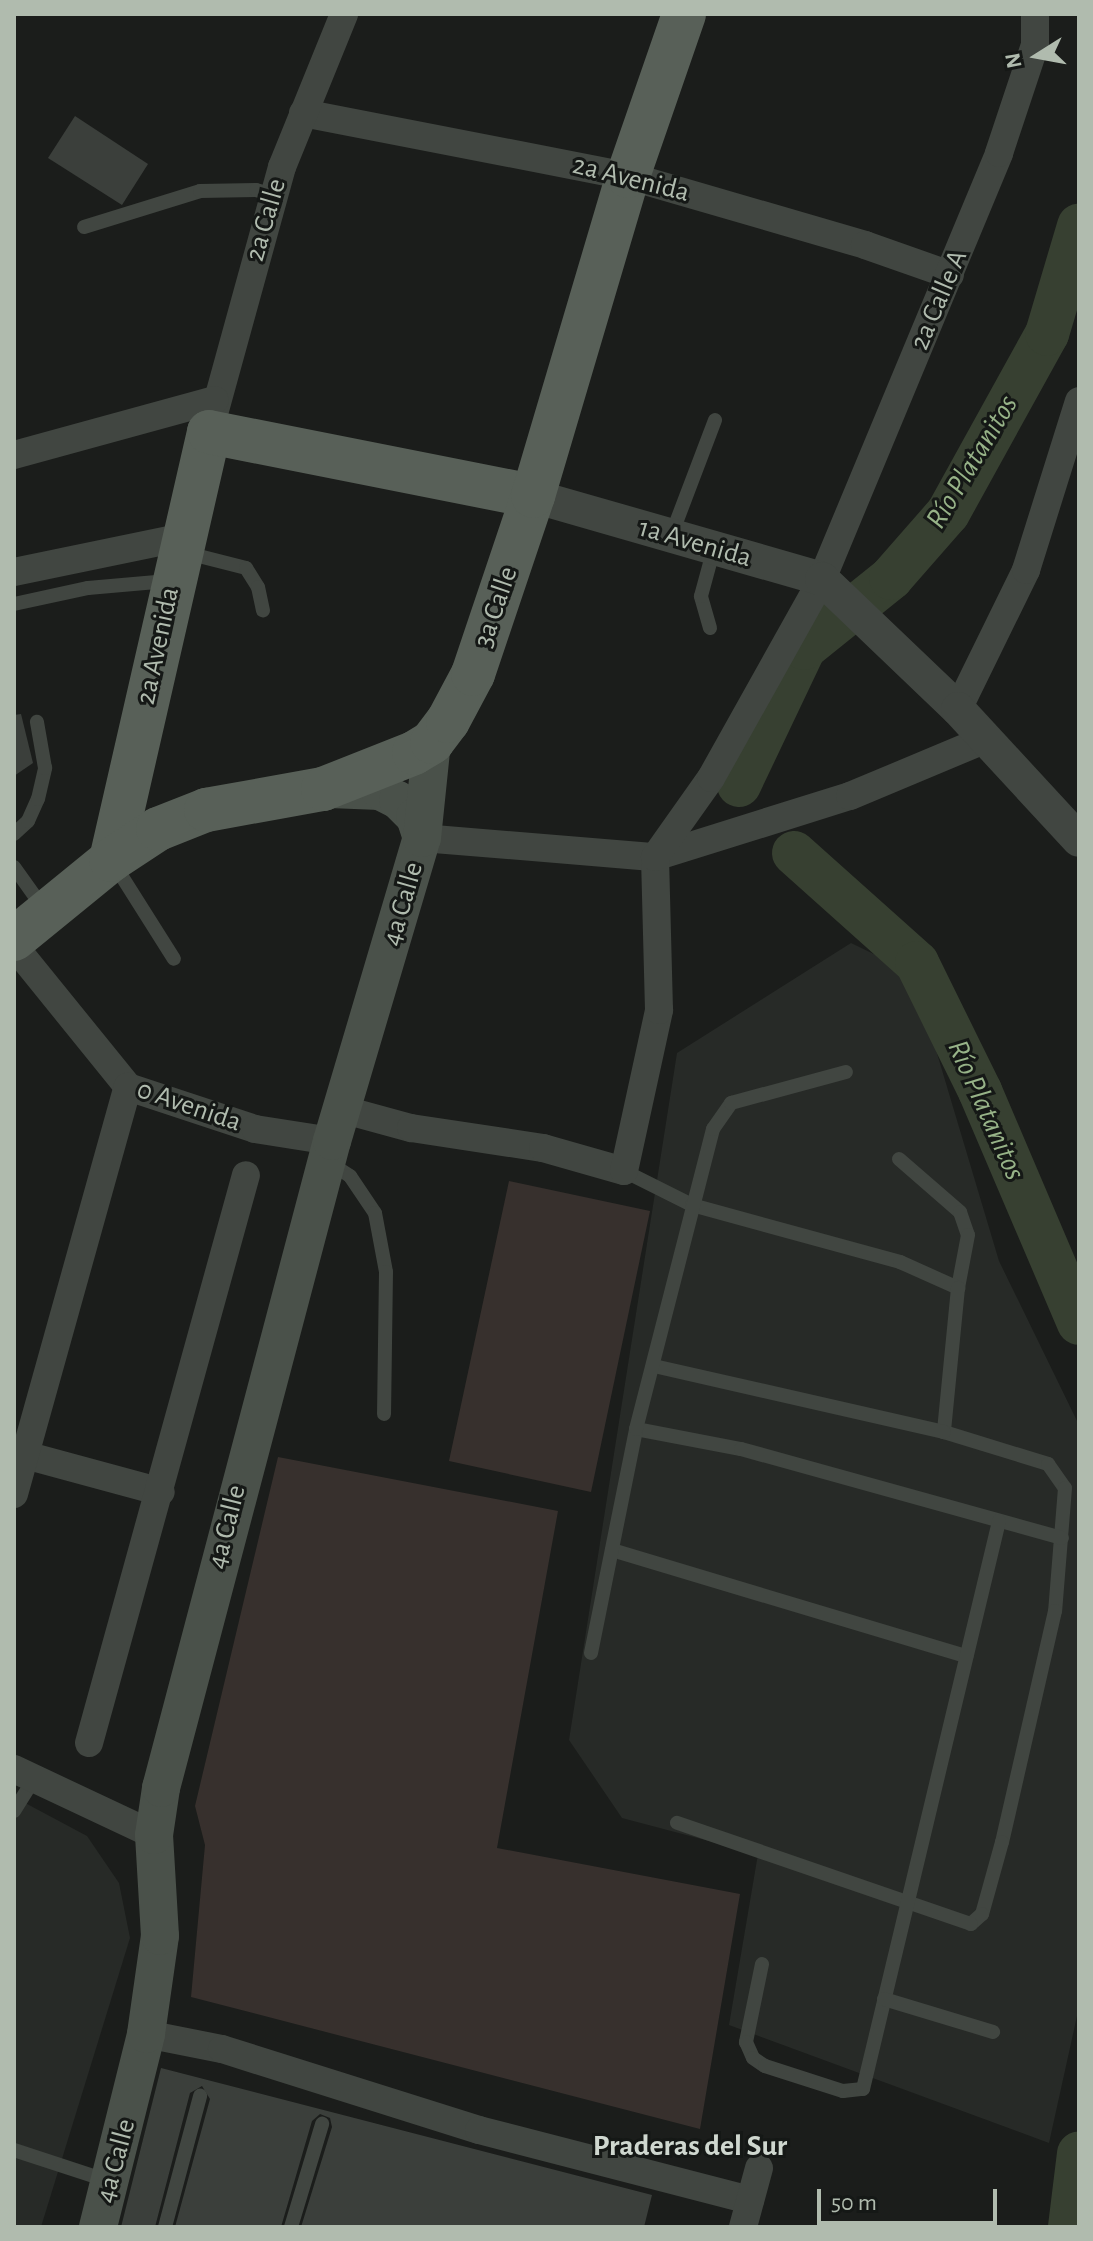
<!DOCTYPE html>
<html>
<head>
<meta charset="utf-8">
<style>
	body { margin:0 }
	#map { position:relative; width:1093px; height:2241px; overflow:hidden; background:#1b1d1b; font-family:"Alegreya Sans",sans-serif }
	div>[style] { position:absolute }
	.built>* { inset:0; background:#272a27 }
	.green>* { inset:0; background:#37302d }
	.river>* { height:44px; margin:-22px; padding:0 22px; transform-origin:22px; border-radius:22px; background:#374031 }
	.building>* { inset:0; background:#3b3f3b }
	.service>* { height:14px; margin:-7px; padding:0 7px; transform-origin:7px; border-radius:7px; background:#414641 }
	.minor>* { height:28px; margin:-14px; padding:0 14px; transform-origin:14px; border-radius:14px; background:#414641 }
	.tertiary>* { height:34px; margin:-17px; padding:0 17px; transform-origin:17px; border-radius:17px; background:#414641 }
	.secondary>* { height:38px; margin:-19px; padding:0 19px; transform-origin:19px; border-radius:19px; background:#4a514a }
	.primary>* { height:44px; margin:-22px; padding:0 22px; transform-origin:22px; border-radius:22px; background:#586058 }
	span { translate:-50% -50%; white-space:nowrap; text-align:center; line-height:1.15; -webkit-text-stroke:6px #151816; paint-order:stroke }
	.street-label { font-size:28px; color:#b0bbae }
	.water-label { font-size:30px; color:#97b388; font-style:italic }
	.neighbourhood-label { font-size:30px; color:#cfd7cf; font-weight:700 }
	.frame { position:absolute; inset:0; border:16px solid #b0bbae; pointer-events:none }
	.north { position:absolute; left:997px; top:16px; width:80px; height:80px; -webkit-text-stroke:6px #151816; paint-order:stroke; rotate:259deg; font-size:22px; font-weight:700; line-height:32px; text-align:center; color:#b0bbae }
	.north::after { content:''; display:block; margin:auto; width:28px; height:36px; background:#b0bbae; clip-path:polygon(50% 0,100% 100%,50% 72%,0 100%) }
	.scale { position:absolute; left:817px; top:2189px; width:180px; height:36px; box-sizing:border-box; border:4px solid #b0bbae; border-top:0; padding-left:10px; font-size:24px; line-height:28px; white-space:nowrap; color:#b0bbae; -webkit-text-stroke:6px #151816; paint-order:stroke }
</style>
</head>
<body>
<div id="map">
	<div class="built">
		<i style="clip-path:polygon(851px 943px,913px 973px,999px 1261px,1079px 1425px,1079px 2007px,1049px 2143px,729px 2025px,758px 1854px,622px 1818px,569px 1740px,677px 1053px)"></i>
		<i style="clip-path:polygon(14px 1797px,87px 1836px,119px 1883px,130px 1938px,41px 2227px,14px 2227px)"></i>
	</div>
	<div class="green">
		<i style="clip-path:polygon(509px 1181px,650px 1211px,591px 1492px,449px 1461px)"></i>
		<i style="clip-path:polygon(278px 1457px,558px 1511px,497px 1848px,740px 1894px,700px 2129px,191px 1997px,205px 1845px,195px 1806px)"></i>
	</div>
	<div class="river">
		<i style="left:739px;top:785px;width:152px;rotate:-64.6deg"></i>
		<i style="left:804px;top:648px;width:112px;rotate:-38.8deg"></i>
		<i style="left:891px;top:578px;width:86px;rotate:-48.8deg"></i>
		<i style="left:948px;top:513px;width:205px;rotate:-61.1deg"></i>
		<i style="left:1047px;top:334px;width:113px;rotate:-73.5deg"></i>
		<i style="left:794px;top:853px;width:165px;rotate:41.8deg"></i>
		<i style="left:917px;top:963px;width:143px;rotate:63.8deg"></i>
		<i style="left:980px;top:1091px;width:252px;rotate:66.9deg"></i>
		<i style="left:1070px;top:2227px;width:74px;rotate:-83deg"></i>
	</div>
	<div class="building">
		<i style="clip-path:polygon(75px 116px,148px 164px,122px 205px,48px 158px)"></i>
		<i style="clip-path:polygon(21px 714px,33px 763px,14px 776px,14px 715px)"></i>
		<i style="clip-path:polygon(161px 2068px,652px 2195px,644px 2227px,301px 2227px,332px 2127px,330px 2118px,320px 2114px,312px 2121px,281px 2227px,175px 2227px,210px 2099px,202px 2086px,190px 2093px,155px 2227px,121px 2227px)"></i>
	</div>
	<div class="service">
		<i style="left:84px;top:227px;width:121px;rotate:-17.2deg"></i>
		<i style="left:200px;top:191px;width:56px;rotate:-1deg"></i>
		<i style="left:256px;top:190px;width:19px;rotate:16deg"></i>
		<i style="left:671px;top:536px;width:124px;rotate:-69.2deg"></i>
		<i style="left:187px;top:553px;width:61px;rotate:14.3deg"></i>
		<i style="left:246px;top:568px;width:22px;rotate:58deg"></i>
		<i style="left:258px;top:587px;width:24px;rotate:78deg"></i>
		<i style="left:14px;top:604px;width:76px;rotate:-12.2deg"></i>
		<i style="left:88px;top:588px;width:80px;rotate:-5deg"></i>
		<i style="left:710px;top:628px;width:33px;rotate:-106deg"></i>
		<i style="left:701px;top:596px;width:50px;rotate:-74.8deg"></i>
		<i style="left:14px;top:834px;width:19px;rotate:-43deg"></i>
		<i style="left:28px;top:821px;width:24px;rotate:-66deg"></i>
		<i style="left:38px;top:799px;width:32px;rotate:-77deg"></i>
		<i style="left:45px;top:768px;width:47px;rotate:-99.9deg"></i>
		<i style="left:114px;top:864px;width:112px;rotate:57.7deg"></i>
		<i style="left:14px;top:867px;width:52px;rotate:54.5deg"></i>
		<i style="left:899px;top:1159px;width:81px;rotate:41deg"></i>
		<i style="left:960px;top:1212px;width:24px;rotate:71deg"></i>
		<i style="left:968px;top:1235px;width:54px;rotate:100.7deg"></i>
		<i style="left:330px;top:1163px;width:24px;rotate:33deg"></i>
		<i style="left:350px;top:1176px;width:45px;rotate:56deg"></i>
		<i style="left:375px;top:1213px;width:60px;rotate:79.4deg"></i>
		<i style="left:386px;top:1272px;width:142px;rotate:90.8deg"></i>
		<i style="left:624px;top:1171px;width:76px;rotate:26.6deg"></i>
		<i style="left:692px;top:1205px;width:216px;rotate:15.3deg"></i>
		<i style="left:900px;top:1262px;width:64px;rotate:24.1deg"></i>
		<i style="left:958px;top:1288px;width:145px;rotate:95.6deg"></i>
		<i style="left:944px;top:1432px;width:109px;rotate:17.1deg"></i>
		<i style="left:1048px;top:1464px;width:29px;rotate:55deg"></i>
		<i style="left:1065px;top:1488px;width:123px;rotate:94.6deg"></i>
		<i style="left:1055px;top:1611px;width:237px;rotate:102.9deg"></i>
		<i style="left:1002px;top:1842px;width:75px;rotate:105.5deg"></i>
		<i style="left:982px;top:1914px;width:15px;rotate:138deg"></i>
		<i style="left:971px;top:1924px;width:311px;rotate:-161deg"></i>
		<i style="left:654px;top:1366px;width:297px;rotate:12.8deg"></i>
		<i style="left:636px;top:1429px;width:107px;rotate:10.8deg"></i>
		<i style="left:741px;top:1449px;width:333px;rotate:15.5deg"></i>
		<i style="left:612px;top:1550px;width:370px;rotate:16.7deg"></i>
		<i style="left:591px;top:1653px;width:228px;rotate:-78.6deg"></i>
		<i style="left:636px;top:1429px;width:310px;rotate:-75.6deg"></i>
		<i style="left:713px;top:1129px;width:32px;rotate:-55deg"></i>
		<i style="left:731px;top:1103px;width:119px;rotate:-15.1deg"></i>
		<i style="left:14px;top:1811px;width:38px;rotate:-58deg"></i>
		<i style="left:762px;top:1964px;width:80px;rotate:101.6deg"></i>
		<i style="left:746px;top:2042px;width:17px;rotate:66deg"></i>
		<i style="left:753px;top:2058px;width:14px;rotate:34deg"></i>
		<i style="left:765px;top:2066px;width:82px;rotate:17.8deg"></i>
		<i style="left:843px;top:2091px;width:20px;rotate:-6deg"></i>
		<i style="left:863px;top:2089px;width:584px;rotate:-76.53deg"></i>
		<i style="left:884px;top:1999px;width:114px;rotate:16.8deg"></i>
		<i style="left:14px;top:2150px;width:100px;rotate:18.1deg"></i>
		<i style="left:165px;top:2227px;width:136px;rotate:-75deg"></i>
		<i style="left:291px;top:2227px;width:108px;rotate:-73.2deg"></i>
	</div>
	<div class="minor">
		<i style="left:303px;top:113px;width:331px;rotate:11deg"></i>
		<i style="left:628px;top:176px;width:247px;rotate:16.2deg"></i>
		<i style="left:865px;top:245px;width:90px;rotate:19.4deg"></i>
		<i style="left:209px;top:432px;width:275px;rotate:-74.6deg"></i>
		<i style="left:282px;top:167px;width:165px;rotate:-67.9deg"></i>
		<i style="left:14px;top:455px;width:208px;rotate:-15.3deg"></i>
		<i style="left:14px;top:572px;width:173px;rotate:-11.7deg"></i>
		<i style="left:958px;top:709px;width:155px;rotate:-63.9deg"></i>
		<i style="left:1026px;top:570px;width:177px;rotate:-72.6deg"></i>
		<i style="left:422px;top:838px;width:234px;rotate:4.7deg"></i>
		<i style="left:655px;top:857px;width:204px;rotate:-17.4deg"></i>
		<i style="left:850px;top:796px;width:147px;rotate:-22.7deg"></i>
		<i style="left:14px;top:946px;width:181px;rotate:51deg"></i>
		<i style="left:128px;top:1087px;width:134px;rotate:18.3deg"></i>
		<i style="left:255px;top:1129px;width:78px;rotate:8.9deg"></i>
		<i style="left:341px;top:1109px;width:73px;rotate:15.2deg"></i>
		<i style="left:411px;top:1128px;width:134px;rotate:8.6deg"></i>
		<i style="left:543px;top:1148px;width:84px;rotate:15.9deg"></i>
		<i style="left:624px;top:1171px;width:165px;rotate:-77.7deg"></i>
		<i style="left:659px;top:1010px;width:153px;rotate:-91.5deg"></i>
		<i style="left:655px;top:857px;width:97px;rotate:-54.7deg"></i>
		<i style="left:711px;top:778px;width:228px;rotate:-60.8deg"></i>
		<i style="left:822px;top:579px;width:461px;rotate:-67.4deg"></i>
		<i style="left:999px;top:153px;width:114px;rotate:-71.6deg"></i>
		<i style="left:1035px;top:45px;width:31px;rotate:-90deg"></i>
		<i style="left:14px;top:1452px;width:152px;rotate:15.2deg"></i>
		<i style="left:14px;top:1494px;width:423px;rotate:-74.4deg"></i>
		<i style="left:89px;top:1743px;width:589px;rotate:-74.55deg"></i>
		<i style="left:14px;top:1769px;width:155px;rotate:25.2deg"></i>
		<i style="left:146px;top:2034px;width:77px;rotate:11.2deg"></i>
		<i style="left:222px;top:2049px;width:269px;rotate:17.5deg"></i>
		<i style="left:479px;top:2130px;width:280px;rotate:14.5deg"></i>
		<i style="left:743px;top:2227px;width:61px;rotate:-74.8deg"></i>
	</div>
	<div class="tertiary">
		<i style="left:533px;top:496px;width:301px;rotate:16deg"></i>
		<i style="left:822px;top:579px;width:188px;rotate:43.7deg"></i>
		<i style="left:958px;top:709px;width:178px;rotate:47.3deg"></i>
	</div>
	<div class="secondary">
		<i style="left:330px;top:789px;width:50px;rotate:2.3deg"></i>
		<i style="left:380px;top:791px;width:20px;rotate:27deg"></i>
		<i style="left:398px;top:800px;width:24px;rotate:45deg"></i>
		<i style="left:415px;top:817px;width:22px;rotate:72deg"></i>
		<i style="left:98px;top:2227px;width:199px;rotate:-76deg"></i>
		<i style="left:146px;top:2034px;width:99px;rotate:-81.9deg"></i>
		<i style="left:160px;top:1936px;width:101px;rotate:-93.4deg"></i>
		<i style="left:154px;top:1835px;width:48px;rotate:-81.5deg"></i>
		<i style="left:161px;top:1788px;width:669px;rotate:-75.2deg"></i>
		<i style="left:332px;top:1141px;width:316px;rotate:-73.5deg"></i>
		<i style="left:422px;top:838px;width:97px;rotate:-84.1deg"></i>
	</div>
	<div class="primary">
		<i style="left:111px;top:860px;width:439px;rotate:-77.1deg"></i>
		<i style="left:209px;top:432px;width:330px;rotate:11.2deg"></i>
		<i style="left:14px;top:939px;width:125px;rotate:-39.2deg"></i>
		<i style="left:111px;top:860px;width:56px;rotate:-33.4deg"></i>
		<i style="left:158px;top:829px;width:52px;rotate:-21.6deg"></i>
		<i style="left:206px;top:810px;width:119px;rotate:-10.2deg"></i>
		<i style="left:323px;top:789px;width:98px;rotate:-21.6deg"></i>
		<i style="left:414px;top:753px;width:21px;rotate:-31deg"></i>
		<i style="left:432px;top:742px;width:26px;rotate:-53deg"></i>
		<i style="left:448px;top:721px;width:53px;rotate:-62deg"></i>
		<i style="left:473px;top:674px;width:188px;rotate:-71.4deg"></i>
		<i style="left:533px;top:496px;width:334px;rotate:-73.5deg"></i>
		<i style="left:628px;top:176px;width:171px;rotate:-70.9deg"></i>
	</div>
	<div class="street-label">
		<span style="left:631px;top:179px;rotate:14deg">2a Avenida</span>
		<span style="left:266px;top:220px;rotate:-74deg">2a Calle</span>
		<span style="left:939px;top:300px;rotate:-67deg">2a Calle A</span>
		<span style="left:695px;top:543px;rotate:16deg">1a Avenida</span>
		<span style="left:496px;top:607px;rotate:-71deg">3a Calle</span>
		<span style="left:158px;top:646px;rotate:-78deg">2a Avenida</span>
		<span style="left:403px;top:904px;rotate:-74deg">4a Calle</span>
		<span style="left:189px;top:1106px;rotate:19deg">0 Avenida</span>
		<span style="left:227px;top:1527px;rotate:-76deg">4a Calle</span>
		<span style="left:116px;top:2161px;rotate:-75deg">4a Calle</span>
	</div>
	<div class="water-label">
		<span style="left:972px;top:462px;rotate:-59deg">Río Platanitos</span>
		<span style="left:986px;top:1110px;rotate:66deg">Río Platanitos</span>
	</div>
	<div class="neighbourhood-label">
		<span style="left:690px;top:2146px">Praderas del Sur</span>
	</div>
	<div class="frame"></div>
	<div class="north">N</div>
	<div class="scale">50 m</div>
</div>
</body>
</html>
